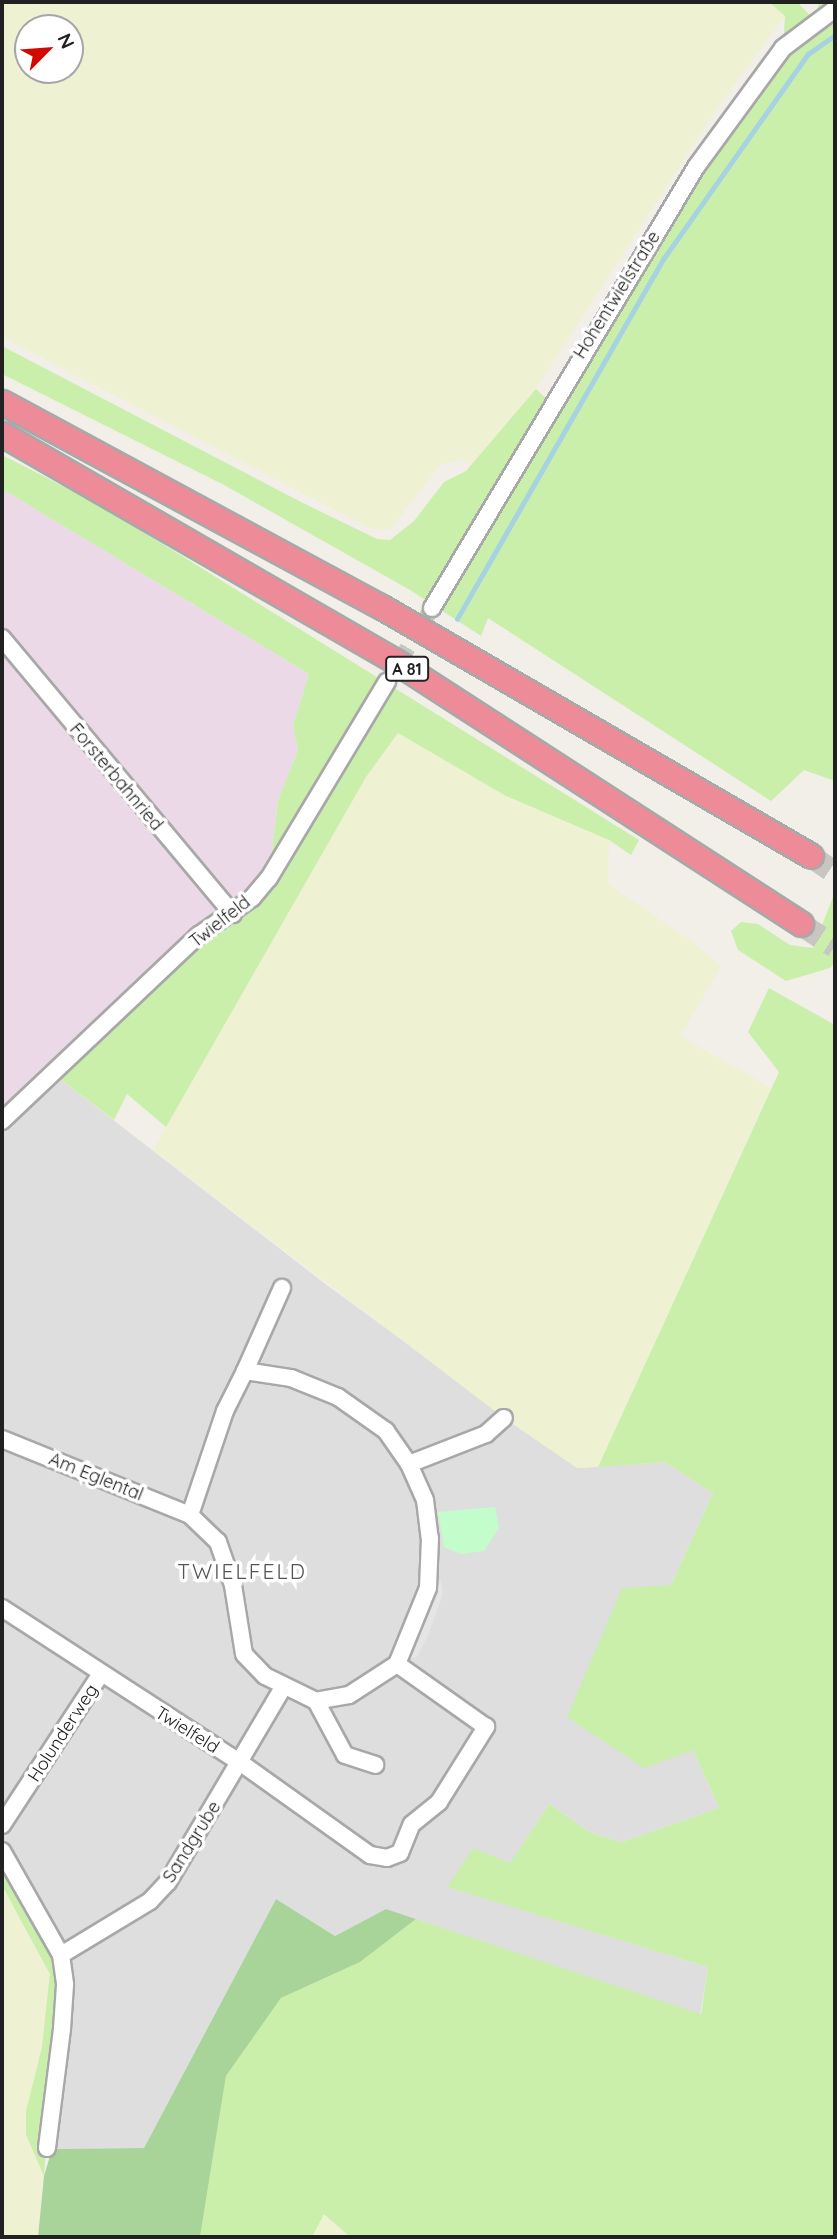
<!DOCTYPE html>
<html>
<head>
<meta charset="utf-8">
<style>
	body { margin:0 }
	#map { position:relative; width:837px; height:2239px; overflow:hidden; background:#f2efe8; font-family:Quicksand,sans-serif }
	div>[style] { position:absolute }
	.residential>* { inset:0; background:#dfdede }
	.industrial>* { inset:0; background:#ecd9e7 }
	.farmland>* { inset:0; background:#eef1d2 }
	.grass>* { inset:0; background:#c9efab }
	.forest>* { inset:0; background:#a8d49a }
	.park>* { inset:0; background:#c3fdcb }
	.parking>* { inset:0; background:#e5e5e5 }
	.stream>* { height:4.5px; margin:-2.25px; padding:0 2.25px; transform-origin:2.25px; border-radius:2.25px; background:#a6d2e2 }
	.minor-tunnel>* { height:16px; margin-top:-8px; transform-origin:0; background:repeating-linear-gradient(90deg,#c8c6c0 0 16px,transparent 0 24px) }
	.highway-tunnel>* { height:23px; margin-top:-11.5px; transform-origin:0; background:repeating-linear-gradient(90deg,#c8c6c0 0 23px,transparent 0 34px) }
	.roads { filter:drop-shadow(2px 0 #a8a8a8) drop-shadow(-2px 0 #a8a8a8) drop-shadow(0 2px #a8a8a8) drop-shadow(0 -2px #a8a8a8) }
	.minor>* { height:16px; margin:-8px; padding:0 8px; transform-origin:8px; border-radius:8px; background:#fff }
	.highway>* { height:23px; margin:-11.5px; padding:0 11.5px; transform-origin:11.5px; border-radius:11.5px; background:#ed8b99 }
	span { translate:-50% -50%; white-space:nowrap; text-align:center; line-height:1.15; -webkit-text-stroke:7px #fff; paint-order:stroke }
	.shield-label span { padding:2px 5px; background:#fff; border:2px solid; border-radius:5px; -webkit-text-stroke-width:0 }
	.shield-label { font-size:16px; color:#212121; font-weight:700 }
	.street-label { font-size:18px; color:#212121 }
	.quarter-label { font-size:21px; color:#545454; letter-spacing:2px }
	.frame { position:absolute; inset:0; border:4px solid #212121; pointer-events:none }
	.north { position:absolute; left:14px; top:14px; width:70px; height:70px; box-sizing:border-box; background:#fff; border:2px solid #a6a6a6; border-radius:50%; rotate:65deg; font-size:19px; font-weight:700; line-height:28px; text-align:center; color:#212121 }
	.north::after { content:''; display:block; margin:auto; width:24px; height:32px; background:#d30900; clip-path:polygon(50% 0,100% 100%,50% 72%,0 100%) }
</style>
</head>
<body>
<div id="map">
	<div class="residential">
		<i style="clip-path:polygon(50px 1071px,324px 1283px,577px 1468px,665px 1462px,713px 1493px,671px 1585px,693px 1750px,719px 1808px,622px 1842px,591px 1833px,549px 1804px,510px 1864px,448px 1887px,708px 1967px,700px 2015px,386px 1909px,335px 1936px,276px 1899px,144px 2148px,52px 2149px,2px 1851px,2px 1121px)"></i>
	</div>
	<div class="industrial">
		<i style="clip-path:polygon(2px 489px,309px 674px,293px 725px,298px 750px,278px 800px,269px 878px,2px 1120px)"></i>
	</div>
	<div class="farmland">
		<i style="clip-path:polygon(evenodd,2px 2px,769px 2px,785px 16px,717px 108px,536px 389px,473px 463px,461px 459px,440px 465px,390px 530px,370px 528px,2px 337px,2px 2px,28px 28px,70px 28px,70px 70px,28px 70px,28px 28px)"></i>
		<i style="clip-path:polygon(398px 733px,506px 796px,609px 840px,608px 884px,694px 943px,721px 967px,680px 1036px,771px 1088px,598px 1467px,577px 1468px,504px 1418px,153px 1150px,366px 777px)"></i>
		<i style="clip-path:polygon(2px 1885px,50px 1974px,42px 2048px,26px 2111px,26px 2136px,44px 2176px,38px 2237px,2px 2237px)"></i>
		<i style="clip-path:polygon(324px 2213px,350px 2237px,312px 2237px)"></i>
	</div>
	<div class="grass">
		<i style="clip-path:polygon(769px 2px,797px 2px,815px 20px,819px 2px,835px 2px,835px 781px,804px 770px,771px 801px,488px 618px,481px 636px,410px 590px,224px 485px,2px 374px,2px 346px,301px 502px,377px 539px,390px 540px,414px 521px,444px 482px,466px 471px,536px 389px,552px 404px,783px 49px,785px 16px)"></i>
		<i style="clip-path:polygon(2px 455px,100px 505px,639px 840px,631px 855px,609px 840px,506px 796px,398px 733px,366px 777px,166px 1127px,127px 1094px,114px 1120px,50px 1071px,269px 878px,278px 800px,298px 750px,293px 725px,309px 674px,2px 489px)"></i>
		<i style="clip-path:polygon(835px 892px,835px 962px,830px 968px,786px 981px,738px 950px,731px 931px,741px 922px,758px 924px,790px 945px,813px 948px)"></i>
		<i style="clip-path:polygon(769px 988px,835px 1025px,835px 2237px,350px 2237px,324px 2214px,312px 2237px,200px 2237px,226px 2076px,281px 1998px,360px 1962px,416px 1919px,701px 2014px,708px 1967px,447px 1887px,473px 1848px,510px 1863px,549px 1804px,591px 1833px,622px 1842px,719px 1808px,693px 1750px,644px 1768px,567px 1717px,622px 1588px,671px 1585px,713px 1493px,665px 1462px,598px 1467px,779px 1072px,748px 1032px)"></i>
		<i style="clip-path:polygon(2px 1851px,61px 1955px,44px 2176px,26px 2135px,26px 2111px,42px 2048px,50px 1974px,2px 1885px)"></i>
	</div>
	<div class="forest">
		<i style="clip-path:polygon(276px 1899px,335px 1936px,386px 1909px,416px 1919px,360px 1962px,281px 1998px,226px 2076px,200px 2237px,38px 2237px,44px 2176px,52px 2149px,144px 2148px)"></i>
	</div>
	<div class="park">
		<i style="clip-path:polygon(495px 1507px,499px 1528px,484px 1551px,461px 1554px,444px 1547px,438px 1512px)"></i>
	</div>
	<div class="parking">
		<i style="clip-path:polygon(428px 1577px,441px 1581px,443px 1594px,429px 1633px,417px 1657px,397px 1664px)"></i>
	</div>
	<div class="stream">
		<i style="left:457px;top:619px;width:416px;rotate:-60.2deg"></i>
		<i style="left:664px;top:258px;width:250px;rotate:-54.8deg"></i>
		<i style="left:808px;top:54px;width:33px;rotate:-35deg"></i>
	</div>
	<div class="minor-tunnel">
		<i style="left:387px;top:682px;width:87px;rotate:-58.7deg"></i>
	</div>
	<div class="highway-tunnel">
		<i style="left:811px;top:856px;width:29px;rotate:34deg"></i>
		<i style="left:801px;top:924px;width:40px;rotate:32.9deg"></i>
	</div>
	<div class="roads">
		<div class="minor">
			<i style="left:432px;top:608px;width:514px;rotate:-59.09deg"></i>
			<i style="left:696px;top:167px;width:147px;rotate:-53.8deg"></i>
			<i style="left:783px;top:48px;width:65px;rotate:-36.9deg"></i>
			<i style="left:2px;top:638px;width:360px;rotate:50.1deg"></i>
			<i style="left:2px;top:1121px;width:271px;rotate:-43.4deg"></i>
			<i style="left:199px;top:935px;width:65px;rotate:-34.9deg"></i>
			<i style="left:252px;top:898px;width:26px;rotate:-50deg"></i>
			<i style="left:269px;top:878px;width:229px;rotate:-59deg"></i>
			<i style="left:245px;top:1371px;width:91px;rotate:-66deg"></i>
			<i style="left:2px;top:1439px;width:203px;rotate:22deg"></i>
			<i style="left:190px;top:1515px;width:110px;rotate:-71.4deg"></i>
			<i style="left:225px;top:1411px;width:45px;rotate:-63.4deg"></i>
			<i style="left:245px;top:1371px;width:47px;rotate:8.7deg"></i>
			<i style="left:291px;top:1378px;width:51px;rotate:22deg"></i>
			<i style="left:338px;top:1397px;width:59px;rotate:35.3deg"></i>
			<i style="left:386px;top:1431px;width:40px;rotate:55.1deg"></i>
			<i style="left:409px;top:1464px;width:39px;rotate:66deg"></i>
			<i style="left:425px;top:1500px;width:38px;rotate:83deg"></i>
			<i style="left:430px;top:1538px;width:50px;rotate:92.3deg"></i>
			<i style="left:428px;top:1588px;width:82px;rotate:112.2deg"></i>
			<i style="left:397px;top:1664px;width:57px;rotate:147.1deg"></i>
			<i style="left:349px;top:1695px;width:34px;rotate:170deg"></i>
			<i style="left:316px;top:1701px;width:57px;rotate:-153.9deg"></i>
			<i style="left:265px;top:1676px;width:30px;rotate:-134deg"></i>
			<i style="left:244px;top:1654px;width:70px;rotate:-99.1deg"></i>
			<i style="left:233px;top:1585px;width:46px;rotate:-109.2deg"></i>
			<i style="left:218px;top:1542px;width:39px;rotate:-136deg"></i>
			<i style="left:409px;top:1464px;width:83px;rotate:-21.3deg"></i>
			<i style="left:486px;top:1434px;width:24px;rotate:-42deg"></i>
			<i style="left:2px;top:1608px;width:285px;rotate:33deg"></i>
			<i style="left:241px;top:1763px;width:158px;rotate:35.5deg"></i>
			<i style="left:370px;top:1855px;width:17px;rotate:10deg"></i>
			<i style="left:387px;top:1858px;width:14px;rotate:-21deg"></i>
			<i style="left:400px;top:1853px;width:31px;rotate:-68deg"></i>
			<i style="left:412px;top:1824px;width:35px;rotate:-39deg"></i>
			<i style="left:439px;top:1802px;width:89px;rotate:-57.9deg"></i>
			<i style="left:486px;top:1727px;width:109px;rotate:-144.7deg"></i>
			<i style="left:316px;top:1701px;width:61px;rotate:61.8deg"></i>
			<i style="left:345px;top:1755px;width:32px;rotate:18deg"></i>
			<i style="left:2px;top:1825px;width:179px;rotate:-56.8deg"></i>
			<i style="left:2px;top:1851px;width:120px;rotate:60.4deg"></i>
			<i style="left:61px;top:1955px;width:30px;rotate:82deg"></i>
			<i style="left:65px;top:1985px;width:44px;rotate:93.9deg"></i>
			<i style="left:62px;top:2029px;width:120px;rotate:97.2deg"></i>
			<i style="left:61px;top:1955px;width:104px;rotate:-31.2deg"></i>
			<i style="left:150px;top:1901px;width:26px;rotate:-47deg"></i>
			<i style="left:168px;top:1882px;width:228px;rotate:-59.4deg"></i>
		</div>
		<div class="highway">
			<i style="left:2px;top:402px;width:430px;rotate:28.4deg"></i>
			<i style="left:380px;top:606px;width:498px;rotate:30.1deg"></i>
			<i style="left:2px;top:434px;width:457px;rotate:30deg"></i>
			<i style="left:398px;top:663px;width:480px;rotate:32.9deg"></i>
		</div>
	</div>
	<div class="shield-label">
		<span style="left:407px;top:669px">A 81</span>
	</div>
	<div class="street-label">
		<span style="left:617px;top:295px;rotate:-58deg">Hohentwielstraße</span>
		<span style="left:116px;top:777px;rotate:50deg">Forsterbahnried</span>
		<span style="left:220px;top:922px;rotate:-38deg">Twielfeld</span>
		<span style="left:96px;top:1477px;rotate:22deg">Am Eglental</span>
		<span style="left:187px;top:1730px;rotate:32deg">Twielfeld</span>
		<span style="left:63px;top:1733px;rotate:-57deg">Holunderweg</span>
		<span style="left:192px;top:1842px;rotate:-58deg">Sandgrube</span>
	</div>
	<div class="quarter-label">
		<span style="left:242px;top:1571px">TWIELFELD</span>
	</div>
	<div class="frame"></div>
	<div class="north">N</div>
</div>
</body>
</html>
